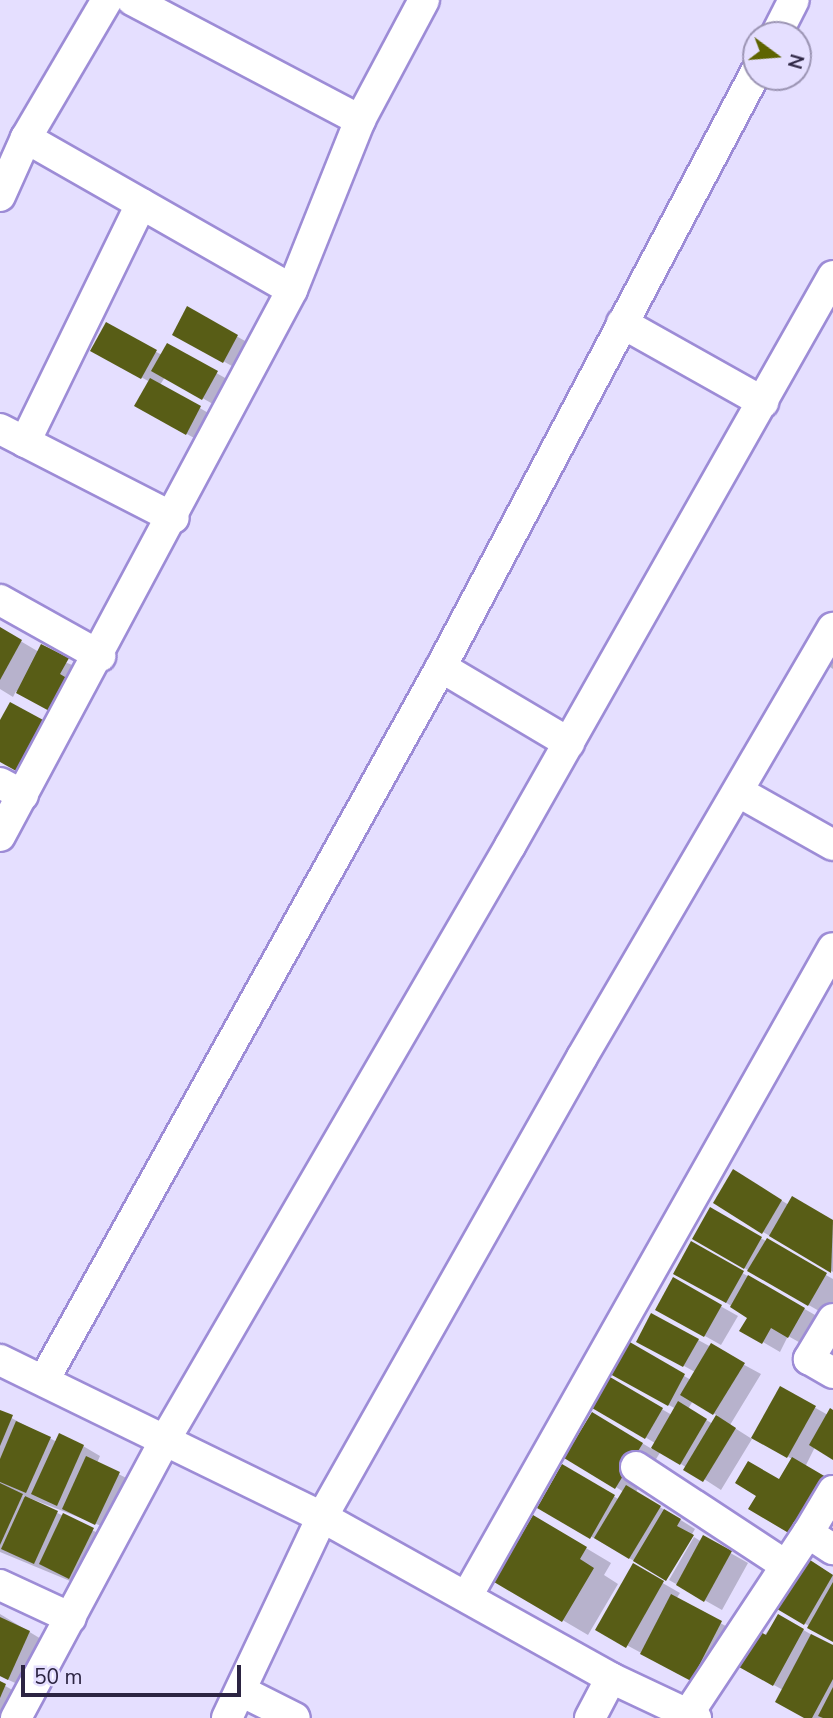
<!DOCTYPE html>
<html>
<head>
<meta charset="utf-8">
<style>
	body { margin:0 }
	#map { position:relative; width:833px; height:1718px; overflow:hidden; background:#e5dfff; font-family:"Nunito Sans",sans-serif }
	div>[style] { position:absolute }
	.shadow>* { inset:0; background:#0003 }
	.building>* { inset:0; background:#585d16 }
	.roads { filter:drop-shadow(2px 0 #9d8cd6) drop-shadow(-2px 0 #9d8cd6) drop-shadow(0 2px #9d8cd6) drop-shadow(0 -2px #9d8cd6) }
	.minor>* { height:30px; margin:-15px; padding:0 15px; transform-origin:15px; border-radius:15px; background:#fff }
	span { translate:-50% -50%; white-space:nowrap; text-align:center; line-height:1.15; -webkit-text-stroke:7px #e5dfff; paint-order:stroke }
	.north { position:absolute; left:742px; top:21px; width:70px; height:70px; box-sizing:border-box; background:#e5dfff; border:2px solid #9b94b3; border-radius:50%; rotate:106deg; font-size:19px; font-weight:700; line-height:28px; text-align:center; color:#2c2442 }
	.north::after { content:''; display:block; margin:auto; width:24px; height:32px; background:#5e6400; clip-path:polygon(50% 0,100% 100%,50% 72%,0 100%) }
	.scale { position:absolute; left:21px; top:1665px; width:220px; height:32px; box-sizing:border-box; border:4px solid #2c2442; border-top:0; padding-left:9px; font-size:21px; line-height:24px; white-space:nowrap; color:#2c2442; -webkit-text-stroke:5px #e5dfff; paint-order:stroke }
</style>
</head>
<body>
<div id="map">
	<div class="shadow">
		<i style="clip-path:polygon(188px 309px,254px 346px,241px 371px,174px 334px)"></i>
		<i style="clip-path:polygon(106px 325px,162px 355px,167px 345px,234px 383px,220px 408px,165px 377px,160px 385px,217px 418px,203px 443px,137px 406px,150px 382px,92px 350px)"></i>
		<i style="clip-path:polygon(0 629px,39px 652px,85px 670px,35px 702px,16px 691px,13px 697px,0 689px)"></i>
		<i style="clip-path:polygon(833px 654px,833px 669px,827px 665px)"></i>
		<i style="clip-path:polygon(751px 1182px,789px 1205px,793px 1198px,833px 1222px,833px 1272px,763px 1232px)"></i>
		<i style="clip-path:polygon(711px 1210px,833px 1279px,833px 1302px,826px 1315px,694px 1239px)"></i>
		<i style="clip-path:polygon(692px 1244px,822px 1319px,806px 1346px,788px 1336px,780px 1352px,742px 1330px,750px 1317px,676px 1273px)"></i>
		<i style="clip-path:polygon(674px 1280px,738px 1316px,721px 1345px,657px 1309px)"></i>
		<i style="clip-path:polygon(evenodd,652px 1315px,761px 1374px,730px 1425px,752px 1439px,721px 1490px,661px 1451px,636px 1492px,695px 1529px,666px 1579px,539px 1507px,562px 1466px,620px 1500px,624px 1492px,566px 1457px,593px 1414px,652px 1449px,655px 1443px,594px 1407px,611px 1380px,672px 1415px,676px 1409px,612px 1373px,629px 1344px,691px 1380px,695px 1372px,677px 1362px,652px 1315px,693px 1401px,718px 1416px,713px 1424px,688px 1409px,693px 1401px)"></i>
		<i style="clip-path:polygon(780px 1388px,828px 1415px,833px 1412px,833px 1458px,815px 1447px,805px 1467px,833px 1483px,779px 1481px,792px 1459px,753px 1437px)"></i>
		<i style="clip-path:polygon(0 1412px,57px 1442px,83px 1446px,100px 1456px,97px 1463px,136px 1483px,104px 1527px,19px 1494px,110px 1539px,87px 1588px,0 1552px)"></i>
		<i style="clip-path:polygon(534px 1517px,611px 1563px,604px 1575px,618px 1584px,588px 1635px,496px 1581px)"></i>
		<i style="clip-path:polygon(694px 1537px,702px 1542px,704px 1538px,748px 1563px,722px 1610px,669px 1580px)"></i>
		<i style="clip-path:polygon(807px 1560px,833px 1575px,833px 1641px,780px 1608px)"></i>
		<i style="clip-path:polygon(633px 1566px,680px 1593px,676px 1599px,746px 1637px,717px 1694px,597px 1629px)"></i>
		<i style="clip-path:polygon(0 1614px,46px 1642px,26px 1688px,0 1676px)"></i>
		<i style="clip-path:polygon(779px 1616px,833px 1647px,833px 1718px,806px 1718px,783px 1690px,741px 1667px)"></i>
		<i style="clip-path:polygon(0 1683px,23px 1696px,12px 1718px,0 1718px)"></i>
	</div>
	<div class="building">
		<i style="clip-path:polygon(187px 306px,238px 335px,223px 363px,172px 335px)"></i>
		<i style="clip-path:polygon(106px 322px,157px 350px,141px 379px,90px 351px)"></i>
		<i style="clip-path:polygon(167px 343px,218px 371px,202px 400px,151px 371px)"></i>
		<i style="clip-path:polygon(150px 378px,201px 406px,186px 435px,134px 406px)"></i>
		<i style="clip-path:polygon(0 627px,22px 640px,0 680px)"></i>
		<i style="clip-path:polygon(41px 644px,69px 658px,60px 674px,70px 680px,53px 713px,16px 693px)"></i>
		<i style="clip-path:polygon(10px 702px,45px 721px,18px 772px,0 762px,0 720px)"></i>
		<i style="clip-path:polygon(733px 1169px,782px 1200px,762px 1234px,713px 1203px)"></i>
		<i style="clip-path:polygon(792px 1196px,833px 1220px,831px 1273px,769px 1236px)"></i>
		<i style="clip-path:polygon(710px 1207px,762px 1237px,744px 1269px,692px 1239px)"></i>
		<i style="clip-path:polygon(767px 1238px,827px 1273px,808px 1306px,747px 1271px)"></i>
		<i style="clip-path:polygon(691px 1241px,744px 1271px,726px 1303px,673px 1274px)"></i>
		<i style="clip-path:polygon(748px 1275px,805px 1308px,788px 1338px,771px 1328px,762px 1344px,739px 1331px,747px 1318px,730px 1307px)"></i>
		<i style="clip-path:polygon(673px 1277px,722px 1305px,704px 1337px,655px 1310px)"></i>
		<i style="clip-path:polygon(651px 1313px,699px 1339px,683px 1367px,636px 1342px)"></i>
		<i style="clip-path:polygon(628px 1341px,685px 1374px,668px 1406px,610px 1374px)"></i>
		<i style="clip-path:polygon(711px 1343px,745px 1363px,713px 1415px,680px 1395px)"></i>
		<i style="clip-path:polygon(610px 1377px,663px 1408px,645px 1439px,592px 1408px)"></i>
		<i style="clip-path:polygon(780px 1386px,816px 1406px,787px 1458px,751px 1438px)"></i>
		<i style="clip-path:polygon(678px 1401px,707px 1419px,680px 1465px,651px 1448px)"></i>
		<i style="clip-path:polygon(830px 1408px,833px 1410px,833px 1460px,809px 1445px)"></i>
		<i style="clip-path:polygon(0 1410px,13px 1415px,0 1446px)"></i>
		<i style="clip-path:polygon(592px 1412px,643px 1443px,615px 1489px,564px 1458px)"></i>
		<i style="clip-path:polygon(716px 1415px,736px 1428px,703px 1482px,683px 1470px)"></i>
		<i style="clip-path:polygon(16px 1421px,51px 1437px,26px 1493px,0 1482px,0 1459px)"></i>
		<i style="clip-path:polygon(59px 1433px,84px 1445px,57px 1506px,31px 1494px)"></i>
		<i style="clip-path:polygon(86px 1456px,120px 1472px,95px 1525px,62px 1509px)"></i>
		<i style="clip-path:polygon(792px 1457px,826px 1477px,792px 1535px,748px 1509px,756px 1496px,735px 1483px,748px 1461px,779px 1479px)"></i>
		<i style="clip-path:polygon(562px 1464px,615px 1495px,590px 1539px,537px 1508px)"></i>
		<i style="clip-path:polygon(0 1483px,23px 1494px,0 1545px)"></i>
		<i style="clip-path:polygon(626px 1485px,661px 1506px,629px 1559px,594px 1538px)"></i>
		<i style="clip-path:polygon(25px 1496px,58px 1511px,34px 1564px,1px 1549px)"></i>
		<i style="clip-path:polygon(664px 1509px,681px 1519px,677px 1526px,694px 1535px,666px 1581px,633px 1561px)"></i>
		<i style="clip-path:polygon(63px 1513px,94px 1528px,69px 1579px,39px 1564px)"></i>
		<i style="clip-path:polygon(533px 1515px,587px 1547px,580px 1559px,594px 1568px,562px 1622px,494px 1582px)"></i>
		<i style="clip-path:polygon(703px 1535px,732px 1551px,704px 1602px,676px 1585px)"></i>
		<i style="clip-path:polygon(807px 1558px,833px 1575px,804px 1625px,777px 1609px)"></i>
		<i style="clip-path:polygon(633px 1563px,664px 1581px,626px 1648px,595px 1630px)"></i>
		<i style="clip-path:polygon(833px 1582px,833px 1642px,807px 1628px)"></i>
		<i style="clip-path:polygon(671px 1594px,722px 1621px,691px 1681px,640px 1654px)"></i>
		<i style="clip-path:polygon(778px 1614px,804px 1629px,773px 1686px,739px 1667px,759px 1631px,766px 1635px)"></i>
		<i style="clip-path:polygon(0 1617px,30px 1631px,8px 1680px,0 1676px)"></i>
		<i style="clip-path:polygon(811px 1634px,833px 1645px,833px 1679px,812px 1718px,804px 1718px,775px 1702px)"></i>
		<i style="clip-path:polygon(0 1681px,6px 1684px,0 1698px)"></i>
		<i style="clip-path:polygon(833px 1687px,833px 1718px,823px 1718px,818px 1716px)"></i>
	</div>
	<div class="roads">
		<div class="minor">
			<i style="left:132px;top:0;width:258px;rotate:27.8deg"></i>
			<i style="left:776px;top:35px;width:39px;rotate:-63deg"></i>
			<i style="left:26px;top:138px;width:306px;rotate:29.7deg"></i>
			<i style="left:0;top:196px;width:64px;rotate:-65.9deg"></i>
			<i style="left:26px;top:138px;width:160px;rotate:-59.6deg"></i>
			<i style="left:622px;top:323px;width:162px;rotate:29.3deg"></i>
			<i style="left:0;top:429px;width:195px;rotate:27.1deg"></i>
			<i style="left:25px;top:442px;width:265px;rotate:-64deg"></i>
			<i style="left:0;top:600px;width:115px;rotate:29.2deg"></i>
			<i style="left:441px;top:667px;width:149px;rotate:30.7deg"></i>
			<i style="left:0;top:783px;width:26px;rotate:28deg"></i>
			<i style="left:739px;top:792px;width:108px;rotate:29.4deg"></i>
			<i style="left:0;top:836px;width:619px;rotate:-61.86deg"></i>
			<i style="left:292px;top:290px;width:183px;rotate:-68.2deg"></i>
			<i style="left:360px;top:120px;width:136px;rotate:-61.9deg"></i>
			<i style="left:833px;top:1319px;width:47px;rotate:121deg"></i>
			<i style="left:809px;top:1359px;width:28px;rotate:30deg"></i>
			<i style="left:0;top:1360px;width:358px;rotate:26deg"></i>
			<i style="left:322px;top:1517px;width:331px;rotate:29.1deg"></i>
			<i style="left:611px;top:1678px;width:94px;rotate:25.2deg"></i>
			<i style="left:45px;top:1378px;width:814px;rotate:-60.88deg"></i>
			<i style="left:441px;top:667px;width:673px;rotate:-62.1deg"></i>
			<i style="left:636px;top:1467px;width:178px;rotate:33.3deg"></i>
			<i style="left:808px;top:1533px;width:49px;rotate:-59.2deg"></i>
			<i style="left:0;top:1585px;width:78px;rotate:24.9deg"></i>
			<i style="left:467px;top:1596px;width:744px;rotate:-60.54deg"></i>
			<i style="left:241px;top:1691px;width:60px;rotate:26.6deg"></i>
			<i style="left:688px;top:1714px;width:217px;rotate:-56.5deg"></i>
			<i style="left:808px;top:1533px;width:30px;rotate:33deg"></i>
			<i style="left:16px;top:1718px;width:318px;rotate:-61.8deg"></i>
			<i style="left:166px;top:1438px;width:685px;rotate:-59.84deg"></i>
			<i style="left:510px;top:846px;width:655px;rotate:-60.46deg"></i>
			<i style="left:227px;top:1718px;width:222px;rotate:-64.7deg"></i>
			<i style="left:322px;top:1517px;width:528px;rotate:-60.52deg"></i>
			<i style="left:582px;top:1057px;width:497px;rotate:-59.7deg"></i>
			<i style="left:590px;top:1718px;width:45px;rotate:-62.3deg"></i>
		</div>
	</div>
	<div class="north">N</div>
	<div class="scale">50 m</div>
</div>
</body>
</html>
